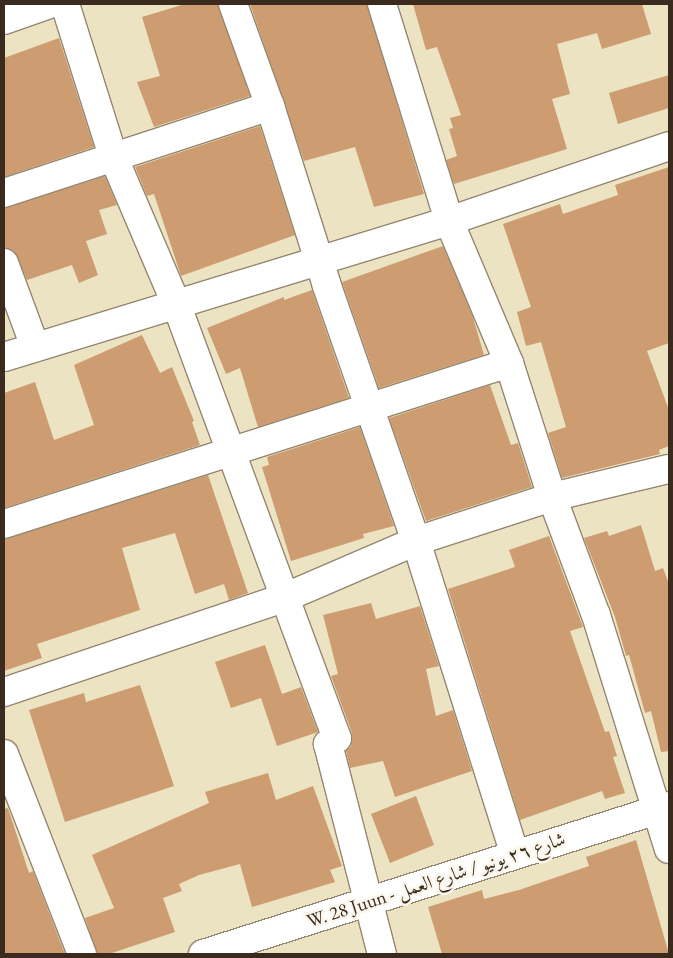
<!DOCTYPE html>
<html>
<head>
<meta charset="utf-8">
<style>
	body { margin:0 }
	#map { position:relative; width:673px; height:958px; overflow:hidden; background:#ece3c2; font-family:"EB Garamond",Amiri,serif }
	div>[style] { position:absolute }
	.building>* { inset:0; background:#cd9d71 }
	.roads { filter:drop-shadow(1px 0 #948670) drop-shadow(-1px 0 #948670) drop-shadow(0 1px #948670) drop-shadow(0 -1px #948670) }
	.minor>* { height:28px; margin:-14px; padding:0 14px; transform-origin:14px; border-radius:14px; background:#fff }
	span { translate:-50% -50%; white-space:nowrap; text-align:center; line-height:1.15; -webkit-text-stroke:5px #fbf7ec; paint-order:stroke }
	.street-label { font-size:19px; color:#3b2a1e }
	.frame { position:absolute; inset:0; border:5px solid #3b2a1e; pointer-events:none }
</style>
</head>
<body>
<div id="map">
	<div class="building">
		<i style="clip-path:polygon(185px 4px,218px 4px,250px 96px,154px 127px,137px 82px,160px 76px,142px 17px)"></i>
		<i style="clip-path:polygon(250px 4px,367px 4px,424px 194px,374px 207px,355px 147px,304px 161px)"></i>
		<i style="clip-path:polygon(413px 4px,642px 4px,651px 34px,602px 49px,597px 33px,557px 44px,570px 94px,552px 99px,567px 149px,454px 184px,446px 160px,457px 156px,449px 129px,453px 128px,450px 118px,461px 115px,437px 47px,426px 50px)"></i>
		<i style="clip-path:polygon(59px 38px,94px 147px,4px 177px,4px 58px)"></i>
		<i style="clip-path:polygon(669px 75px,669px 108px,618px 124px,609px 93px)"></i>
		<i style="clip-path:polygon(260px 126px,295px 235px,181px 276px,154px 194px,147px 196px,135px 167px)"></i>
		<i style="clip-path:polygon(669px 167px,669px 343px,647px 351px,669px 410px,669px 446px,659px 450px,660px 454px,562px 478px,548px 433px,566px 427px,541px 342px,526px 346px,517px 312px,531px 307px,503px 224px,560px 204px,563px 214px,618px 195px,615px 185px)"></i>
		<i style="clip-path:polygon(105px 176px,117px 205px,99px 210px,107px 234px,86px 241px,98px 275px,79px 283px,72px 265px,27px 280px,14px 251px,4px 248px,4px 208px)"></i>
		<i style="clip-path:polygon(443px 246px,472px 314px,484px 355px,379px 388px,342px 282px)"></i>
		<i style="clip-path:polygon(312px 290px,349px 398px,258px 427px,240px 368px,226px 374px,207px 328px,284px 297px,284px 300px)"></i>
		<i style="clip-path:polygon(142px 335px,160px 373px,172px 367px,194px 421px,192px 422px,200px 445px,4px 508px,4px 393px,35px 382px,54px 440px,94px 425px,74px 365px)"></i>
		<i style="clip-path:polygon(490px 385px,511px 445px,518px 443px,532px 487px,426px 521px,389px 418px)"></i>
		<i style="clip-path:polygon(360px 427px,394px 526px,363px 534px,364px 538px,291px 561px,262px 467px,269px 465px,267px 457px)"></i>
		<i style="clip-path:polygon(208px 475px,248px 593px,229px 600px,224px 584px,195px 594px,175px 533px,122px 548px,140px 610px,37px 644px,42px 658px,4px 671px,4px 539px)"></i>
		<i style="clip-path:polygon(641px 525px,655px 571px,663px 568px,669px 584px,669px 751px,661px 752px,651px 711px,645px 713px,629px 655px,626px 656px,615px 617px,584px 538px,607px 531px,609px 536px)"></i>
		<i style="clip-path:polygon(549px 536px,583px 627px,570px 631px,605px 732px,609px 731px,617px 756px,613px 757px,625px 793px,605px 799px,602px 791px,520px 820px,448px 589px,515px 567px,509px 550px)"></i>
		<i style="clip-path:polygon(371px 603px,376px 619px,420px 606px,439px 666px,426px 669px,436px 716px,453px 710px,472px 771px,395px 797px,383px 761px,350px 768px,346px 751px,351px 746px,352px 733px,331px 676px,338px 674px,323px 615px)"></i>
		<i style="clip-path:polygon(265px 645px,282px 694px,301px 687px,318px 732px,277px 746px,261px 698px,231px 708px,215px 662px)"></i>
		<i style="clip-path:polygon(140px 685px,174px 786px,65px 822px,29px 710px,84px 693px,86px 702px)"></i>
		<i style="clip-path:polygon(268px 773px,276px 800px,313px 786px,342px 866px,330px 870px,335px 882px,252px 907px,240px 864px,199px 875px,179px 884px,182px 891px,163px 898px,175px 932px,109px 954px,97px 954px,85px 918px,114px 908px,92px 855px,209px 803px,205px 792px)"></i>
		<i style="clip-path:polygon(416px 796px,434px 845px,390px 863px,371px 814px)"></i>
		<i style="clip-path:polygon(8px 808px,29px 873px,33px 871px,65px 954px,4px 954px,4px 809px)"></i>
		<i style="clip-path:polygon(636px 840px,669px 954px,442px 954px,428px 907px,482px 890px,484px 899px,519px 890px,589px 866px,586px 857px)"></i>
	</div>
	<div class="roads">
		<div class="minor">
			<i style="left:65px;top:4px;width:159px;rotate:72.5deg"></i>
			<i style="left:113px;top:156px;width:163px;rotate:66.9deg"></i>
			<i style="left:177px;top:306px;width:461px;rotate:69.7deg"></i>
			<i style="left:337px;top:738px;width:11px;rotate:146deg"></i>
			<i style="left:328px;top:744px;width:217px;rotate:75.6deg"></i>
			<i style="left:233px;top:4px;width:109px;rotate:70.1deg"></i>
			<i style="left:270px;top:106px;width:189px;rotate:72.4deg"></i>
			<i style="left:327px;top:286px;width:270px;rotate:70.8deg"></i>
			<i style="left:416px;top:541px;width:329px;rotate:72.5deg"></i>
			<i style="left:382px;top:4px;width:227px;rotate:72.8deg"></i>
			<i style="left:449px;top:221px;width:154px;rotate:67.1deg"></i>
			<i style="left:509px;top:363px;width:141px;rotate:72.2deg"></i>
			<i style="left:552px;top:497px;width:126px;rotate:69.6deg"></i>
			<i style="left:596px;top:615px;width:245px;rotate:72.7deg"></i>
			<i style="left:4px;top:20px;width:49px;rotate:-19.2deg"></i>
			<i style="left:4px;top:193px;width:280px;rotate:-18.1deg"></i>
			<i style="left:4px;top:263px;width:90px;rotate:69.7deg"></i>
			<i style="left:4px;top:357px;width:465px;rotate:-17deg"></i>
			<i style="left:449px;top:221px;width:232px;rotate:-18.8deg"></i>
			<i style="left:4px;top:524px;width:530px;rotate:-17.68deg"></i>
			<i style="left:4px;top:692px;width:298px;rotate:-18.6deg"></i>
			<i style="left:286px;top:597px;width:142px;rotate:-23.3deg"></i>
			<i style="left:416px;top:541px;width:143px;rotate:-17.9deg"></i>
			<i style="left:552px;top:497px;width:120px;rotate:-13.5deg"></i>
			<i style="left:4px;top:754px;width:215px;rotate:68.7deg"></i>
			<i style="left:203px;top:954px;width:489px;rotate:-17.6deg"></i>
		</div>
	</div>
	<div class="street-label">
		<span style="left:436px;top:880px;rotate:-18deg">W. 28 Juun - شارع ٢٦ يونيو / شارع العمل</span>
	</div>
	<div class="frame"></div>
</div>
</body>
</html>
